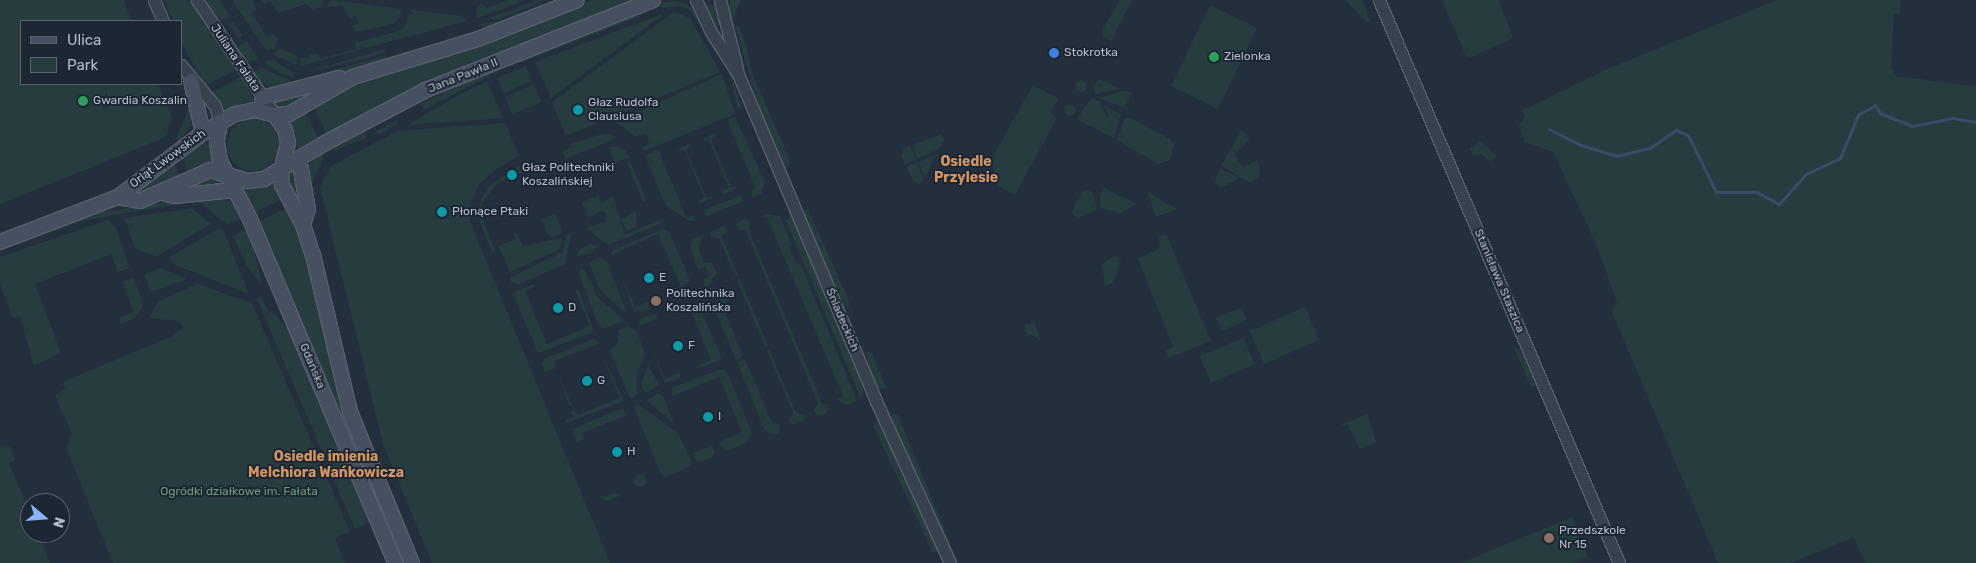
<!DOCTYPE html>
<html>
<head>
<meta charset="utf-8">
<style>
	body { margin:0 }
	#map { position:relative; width:1976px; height:563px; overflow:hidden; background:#242f3e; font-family:Rubik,sans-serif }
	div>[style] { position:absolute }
	.green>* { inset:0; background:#263c3f }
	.round { border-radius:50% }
	.stream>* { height:3px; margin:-1.5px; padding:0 1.5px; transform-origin:1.5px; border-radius:1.5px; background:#394c67 }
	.roads { filter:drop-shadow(1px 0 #565f6c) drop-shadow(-1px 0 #565f6c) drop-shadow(0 1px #565f6c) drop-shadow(0 -1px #565f6c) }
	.tertiary>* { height:11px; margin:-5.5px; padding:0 5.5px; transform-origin:5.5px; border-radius:5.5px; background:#38414e }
	.secondary>* { height:14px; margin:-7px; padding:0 7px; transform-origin:7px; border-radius:7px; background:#465061 }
	.dots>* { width:14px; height:14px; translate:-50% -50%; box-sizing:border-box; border:2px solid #1d2633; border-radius:50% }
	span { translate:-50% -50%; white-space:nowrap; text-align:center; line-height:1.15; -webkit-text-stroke:4px #1d2633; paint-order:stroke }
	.poi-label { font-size:12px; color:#b4bcc9 }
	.left { translate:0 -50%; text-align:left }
	.street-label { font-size:12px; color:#b4bcc9 }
	.park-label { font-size:12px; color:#6b9a76 }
	.neighbourhood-label { font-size:14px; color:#d59563; font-weight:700 }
	.legend { position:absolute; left:20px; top:20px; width:162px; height:65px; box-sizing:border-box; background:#1d2633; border:1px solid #59626f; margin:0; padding:6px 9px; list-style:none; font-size:15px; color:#b4bcc9 }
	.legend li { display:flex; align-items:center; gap:10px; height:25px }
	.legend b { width:25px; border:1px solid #59626f }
	.north { position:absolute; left:20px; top:493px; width:50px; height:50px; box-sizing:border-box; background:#1d2633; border:1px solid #59626f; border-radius:50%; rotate:108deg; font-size:14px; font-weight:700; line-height:20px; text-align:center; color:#b4bcc9 }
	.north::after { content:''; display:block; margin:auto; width:18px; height:22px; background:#8ab4f8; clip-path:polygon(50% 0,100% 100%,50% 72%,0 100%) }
</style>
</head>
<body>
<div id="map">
	<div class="green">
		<i style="clip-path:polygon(0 0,123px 0,132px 21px,21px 21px,21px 84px,158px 84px,172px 117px,166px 137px,0 204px)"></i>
		<i style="clip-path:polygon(164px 0,190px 0,236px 70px,205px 86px,181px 41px,181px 21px,173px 21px)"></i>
		<i style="clip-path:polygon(203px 0,220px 0,230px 16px,222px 21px)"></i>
		<i style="clip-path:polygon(232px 0,253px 0,256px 9px,251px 12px,267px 37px,273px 34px,278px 40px,275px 49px,266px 50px)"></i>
		<i style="clip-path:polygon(262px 0,323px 0,323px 2px,320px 8px,313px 10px,306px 4px,278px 13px,270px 1px,265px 4px)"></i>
		<i style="clip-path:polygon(332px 0,401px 9px,400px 18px,394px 24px,357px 32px,352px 26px,359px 23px,356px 15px,350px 19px,342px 6px,326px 7px)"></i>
		<i style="clip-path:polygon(509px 0,526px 0,477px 18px,476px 11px,481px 3px,487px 8px)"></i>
		<i style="clip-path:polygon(538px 0,547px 0,499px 19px,487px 19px)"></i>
		<i style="clip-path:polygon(554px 0,562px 0,486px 29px,479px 24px,499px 21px)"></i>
		<i style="clip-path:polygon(592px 0,639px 0,327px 135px,313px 104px,347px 88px,446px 57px)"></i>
		<i style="clip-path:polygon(730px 0,741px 0,732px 20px,730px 14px)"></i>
		<i style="clip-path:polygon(1120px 0,1132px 0,1111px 41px,1102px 36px,1102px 30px)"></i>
		<i style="clip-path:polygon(1346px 0,1362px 0,1371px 22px,1366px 22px)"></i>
		<i style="clip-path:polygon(1442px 0,1499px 0,1513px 38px,1472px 57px,1466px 56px)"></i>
		<i style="clip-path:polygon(1777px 0,1901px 0,1900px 14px,1894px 14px,1891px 68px,1896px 76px,1976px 86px,1976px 563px,1865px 563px,1854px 537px,1791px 563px,1718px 563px,1612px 312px,1617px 302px,1596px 244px,1553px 152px,1525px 142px,1518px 126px,1525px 117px,1521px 111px,1605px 70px)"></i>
		<i style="clip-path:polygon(675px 1px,686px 4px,697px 13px,705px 31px,689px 9px,680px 6px,661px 8px,659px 3px)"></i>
		<i style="clip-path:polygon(715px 4px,722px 24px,713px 28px,703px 7px)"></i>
		<i style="clip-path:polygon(1210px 5px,1257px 28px,1218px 109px,1171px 86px)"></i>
		<i style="clip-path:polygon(649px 8px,646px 14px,518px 64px,527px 55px)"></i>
		<i style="clip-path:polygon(409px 9px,462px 16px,466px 21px,300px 66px,301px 57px,308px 59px,311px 53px,318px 54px,320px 59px,356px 49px,355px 43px,402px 30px,409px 15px,415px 15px)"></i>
		<i style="clip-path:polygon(674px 12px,690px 18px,720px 72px,566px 136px,552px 102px)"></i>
		<i style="clip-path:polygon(662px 14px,663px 15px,551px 98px,535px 62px)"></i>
		<i style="clip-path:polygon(233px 21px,243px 35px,239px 38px,229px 24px)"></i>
		<i style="clip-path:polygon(738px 25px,745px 41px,751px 70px,791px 163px,785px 170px,760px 112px,735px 26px)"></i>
		<i style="clip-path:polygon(709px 36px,732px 78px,742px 109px,737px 106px,731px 79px)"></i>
		<i style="clip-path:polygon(247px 41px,258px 58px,247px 64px,238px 46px)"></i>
		<i style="clip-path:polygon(279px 48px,298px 56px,296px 65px,274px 55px)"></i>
		<i style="clip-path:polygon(384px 49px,385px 52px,369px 58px,299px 74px)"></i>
		<i style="clip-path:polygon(386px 55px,387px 60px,303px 84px,301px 80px)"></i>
		<i style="clip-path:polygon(273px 60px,291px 71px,294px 77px,279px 73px,265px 62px)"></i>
		<i style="clip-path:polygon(526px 66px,532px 81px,503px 93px,497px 78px)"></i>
		<i style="clip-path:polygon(261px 68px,292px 81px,294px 87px,274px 88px,260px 82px,251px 73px)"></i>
		<i style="clip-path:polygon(501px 70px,425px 109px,420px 104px,489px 71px)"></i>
		<i style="clip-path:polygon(722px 74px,735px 114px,644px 151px,642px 148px,650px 144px,646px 133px,636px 137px,615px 122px)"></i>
		<i style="clip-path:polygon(241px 77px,256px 102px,240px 104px,226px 112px,211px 93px)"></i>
		<i style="clip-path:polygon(1099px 79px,1117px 87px,1118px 89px,1096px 94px,1093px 87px)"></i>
		<i class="round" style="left:1075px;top:80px;width:12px;height:12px"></i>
		<i style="clip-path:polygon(487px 81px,503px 118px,408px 125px,458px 95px)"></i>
		<i style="clip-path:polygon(534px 85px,541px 102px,512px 115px,505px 97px)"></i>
		<i style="clip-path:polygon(1033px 85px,1058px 98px,1051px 114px,1057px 118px,1016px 193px,1012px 194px,998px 186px,991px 160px)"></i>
		<i style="clip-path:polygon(1123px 91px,1133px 92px,1124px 108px,1100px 98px)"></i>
		<i style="clip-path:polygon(297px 93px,300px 99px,288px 105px,277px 106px,274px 101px)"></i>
		<i style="clip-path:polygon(1091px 98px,1099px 101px,1112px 126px,1104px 105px,1121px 114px,1114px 138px,1077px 119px)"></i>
		<i class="round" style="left:1064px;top:104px;width:12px;height:12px"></i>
		<i style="clip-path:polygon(190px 105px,192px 125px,177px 144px,177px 137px)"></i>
		<i style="clip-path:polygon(305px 110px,319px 140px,300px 149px,295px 145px,288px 122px)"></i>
		<i style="clip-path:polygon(735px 117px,765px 182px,761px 194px,753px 197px,751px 192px,756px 189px,727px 120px)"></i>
		<i style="clip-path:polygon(1129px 117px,1170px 139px,1174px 145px,1170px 160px,1158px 164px,1117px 140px,1125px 118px)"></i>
		<i class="round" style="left:227px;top:119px;width:52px;height:52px"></i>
		<i style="clip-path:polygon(397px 120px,399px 124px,378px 135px,376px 131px)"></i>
		<i style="clip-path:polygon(505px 123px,519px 156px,499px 167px,480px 183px,471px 201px,470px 221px,610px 563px,432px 563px,383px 444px,348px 302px,320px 187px,330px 167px,397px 131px)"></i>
		<i style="clip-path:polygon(367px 131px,366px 138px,334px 151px,331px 145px,338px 141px)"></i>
		<i style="clip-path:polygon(1241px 131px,1247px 133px,1249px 140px,1234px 155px,1243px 167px,1257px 160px,1260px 168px,1259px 177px,1250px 183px,1221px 166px)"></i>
		<i style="clip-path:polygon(605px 133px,617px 138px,566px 159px,562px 151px,571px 147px,570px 144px)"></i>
		<i style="clip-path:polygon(714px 133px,717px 136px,711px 139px,731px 187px,738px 187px,724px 194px,722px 191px,729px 188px,709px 140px,701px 141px)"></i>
		<i style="clip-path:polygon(942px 134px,944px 139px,939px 149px,917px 159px,912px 145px)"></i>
		<i style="clip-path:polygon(202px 141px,209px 145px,214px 163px,188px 171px,181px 155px)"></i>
		<i style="clip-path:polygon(1480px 141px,1497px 156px,1491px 162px,1481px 154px,1474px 156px,1469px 149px)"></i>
		<i style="clip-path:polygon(690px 143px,692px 146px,686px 149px,706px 197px,714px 196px,700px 204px,698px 201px,704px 198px,685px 150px,676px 151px)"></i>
		<i style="clip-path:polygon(617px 146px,625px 150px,629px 158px,615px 163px,609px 147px)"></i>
		<i style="clip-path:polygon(910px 146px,916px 160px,905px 164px,901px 157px,904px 148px)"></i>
		<i style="clip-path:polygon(658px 149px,686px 217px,693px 216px,696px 221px,690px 221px,666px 206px,645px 156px)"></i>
		<i style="clip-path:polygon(323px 150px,324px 157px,311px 186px,308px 166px)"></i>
		<i style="clip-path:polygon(931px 156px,935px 157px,925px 178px,918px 162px)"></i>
		<i style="clip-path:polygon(173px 159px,179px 175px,146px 192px,130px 196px)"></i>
		<i style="clip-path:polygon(630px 161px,647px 200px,643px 202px,627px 163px)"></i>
		<i style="clip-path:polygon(917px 162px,924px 179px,920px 185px,914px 182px,906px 167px)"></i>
		<i style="clip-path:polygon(532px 163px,536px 171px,517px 174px,517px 167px)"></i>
		<i style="clip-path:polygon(1220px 169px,1236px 176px,1238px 179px,1222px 187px,1214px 183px)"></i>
		<i style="clip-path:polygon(295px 170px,301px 190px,293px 194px,290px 174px)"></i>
		<i style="clip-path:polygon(512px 170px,513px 176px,496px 184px,483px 202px,482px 218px,495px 251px,492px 252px,479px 219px,481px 199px,489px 186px)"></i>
		<i style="clip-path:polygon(207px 178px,220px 180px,224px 187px,195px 190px,193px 183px)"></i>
		<i style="clip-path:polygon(273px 183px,282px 199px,254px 213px,240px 188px,264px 187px)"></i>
		<i style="clip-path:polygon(1104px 188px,1137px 204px,1119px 213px,1101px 208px,1100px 197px)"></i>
		<i style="clip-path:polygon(1087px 190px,1093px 193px,1097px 210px,1077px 218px,1071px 213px,1082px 191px)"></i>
		<i style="clip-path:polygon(1148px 193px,1177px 209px,1156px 217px)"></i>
		<i style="clip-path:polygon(741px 195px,744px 201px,705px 217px,704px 210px)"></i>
		<i style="clip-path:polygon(598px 196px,601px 204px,613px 196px,625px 235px,656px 221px,663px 223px,608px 245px,586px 228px,606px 221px,605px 213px,602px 211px,588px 218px,582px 202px)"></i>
		<i style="clip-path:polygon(223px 197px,233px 204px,243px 218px,227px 224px,201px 204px,198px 198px)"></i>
		<i style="clip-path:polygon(189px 198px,187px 203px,85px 220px,0 251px,0 248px,98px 213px)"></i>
		<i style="clip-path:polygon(192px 208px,211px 224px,157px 256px,135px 249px,125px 218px)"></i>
		<i style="clip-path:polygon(287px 208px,305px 251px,342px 406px,354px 439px,350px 441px,258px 222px)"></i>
		<i style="clip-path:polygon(808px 209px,850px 303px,848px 309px,835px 290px,802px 211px)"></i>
		<i style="clip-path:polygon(636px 211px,637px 227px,626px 231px,622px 219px)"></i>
		<i style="clip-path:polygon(555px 214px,563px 233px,553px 237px,548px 235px,541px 220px)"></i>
		<i style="clip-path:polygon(767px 214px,780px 216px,792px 245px,789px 247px,797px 265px,800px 263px,857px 401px,845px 405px,837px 399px,843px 396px,767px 217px,760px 217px)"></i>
		<i style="clip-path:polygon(792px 215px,864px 387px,861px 399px,786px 221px)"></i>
		<i style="clip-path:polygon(744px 219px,750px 222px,748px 228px,823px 405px,829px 403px,827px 413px,820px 416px,813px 411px,818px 403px,745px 229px,739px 231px,735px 225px)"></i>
		<i style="clip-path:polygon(108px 220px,116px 227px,130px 268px,118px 272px,111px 254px,35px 284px,61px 353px,34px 366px,20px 316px,13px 318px,0 284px,0 257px)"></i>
		<i style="clip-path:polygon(724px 226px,728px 231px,722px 237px,738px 276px,736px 277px,719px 239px,710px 236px,711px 232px)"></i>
		<i style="clip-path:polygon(248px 227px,262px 283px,260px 283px,247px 266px,233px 236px)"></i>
		<i style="clip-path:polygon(220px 228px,224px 232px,249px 294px,175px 265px,169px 257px)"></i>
		<i style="clip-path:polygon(663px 229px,670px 233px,690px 280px,682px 289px,658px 234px,611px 255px,613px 250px)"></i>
		<i style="clip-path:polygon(516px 232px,523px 246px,562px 238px,560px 249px,502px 276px,510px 271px,498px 246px,516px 239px,513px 233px)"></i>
		<i style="clip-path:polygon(571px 234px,565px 264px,519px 284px,511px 282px,511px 277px,563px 252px,566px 236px)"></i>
		<i style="clip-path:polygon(1166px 234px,1211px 341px,1169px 358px,1166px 351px,1173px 347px,1138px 259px,1160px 248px,1159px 237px)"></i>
		<i style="clip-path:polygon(701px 237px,699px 252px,704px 262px,712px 263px,717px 274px,711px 280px,712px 284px,705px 287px,703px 280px,710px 275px,706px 267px,698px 269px,690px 248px,692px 239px)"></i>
		<i style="clip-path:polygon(591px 244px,597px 246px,592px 253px,577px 256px,579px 249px)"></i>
		<i style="clip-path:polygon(1117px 255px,1121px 262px,1113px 283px,1105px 286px,1102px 264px)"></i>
		<i style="clip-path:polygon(600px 257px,607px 261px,627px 314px,600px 290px,589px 263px)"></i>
		<i style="clip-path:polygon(160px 268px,185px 278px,185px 280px,150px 292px,144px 275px)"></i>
		<i style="clip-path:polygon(581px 268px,585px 270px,598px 298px,621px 317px,621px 322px,605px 328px,599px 326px,578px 273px)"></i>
		<i style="clip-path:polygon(619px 270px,635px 307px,648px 302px,649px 310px,634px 312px)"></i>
		<i style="clip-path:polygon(134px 278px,144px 304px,135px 318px,121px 324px,119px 318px,134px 311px,122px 282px)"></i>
		<i style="clip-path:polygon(740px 279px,768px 346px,765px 347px,737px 280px)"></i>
		<i style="clip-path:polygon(197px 284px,252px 303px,350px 532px,335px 538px,345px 563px,113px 563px,67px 450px,71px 432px,55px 395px,65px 389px,63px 382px,172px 336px,183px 327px,178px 321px,149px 318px,158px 301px)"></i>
		<i style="clip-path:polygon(534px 284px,535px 286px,525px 291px,547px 344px,590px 326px,575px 290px,578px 288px,594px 332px,538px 353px,514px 296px,516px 291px)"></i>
		<i style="clip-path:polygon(714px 287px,715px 290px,723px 290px,728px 301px,723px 307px,743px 356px,736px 360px,714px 307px,721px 303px,718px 295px,711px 297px,706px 290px)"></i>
		<i style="clip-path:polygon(261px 296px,269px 312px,273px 311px,295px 340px,367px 516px,365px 525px,355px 529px,257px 299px)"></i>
		<i style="clip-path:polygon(699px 305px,722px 359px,701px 368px,697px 366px,711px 360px,689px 306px)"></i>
		<i style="clip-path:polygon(1305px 307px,1319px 340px,1264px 364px,1250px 331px)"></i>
		<i style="clip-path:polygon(1241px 308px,1247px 320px,1222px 331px,1216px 318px)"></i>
		<i style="clip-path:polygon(653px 314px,658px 318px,639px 326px,640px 319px)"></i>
		<i style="clip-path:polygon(1035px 323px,1035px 324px,1041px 340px,1025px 332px,1025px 325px)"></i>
		<i style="clip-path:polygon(627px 326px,636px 330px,645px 353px,637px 376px,637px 395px,632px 398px,629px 396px,610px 351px,618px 341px,619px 330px)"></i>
		<i style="clip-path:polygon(1243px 338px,1255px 364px,1211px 383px,1200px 356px)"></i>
		<i style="clip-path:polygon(594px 339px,600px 343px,554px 361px,556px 368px,545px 372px,542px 363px,544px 359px)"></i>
		<i style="clip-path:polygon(650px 344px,665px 379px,679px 373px,681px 378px,665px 383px)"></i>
		<i style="clip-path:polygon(1514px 347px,1524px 353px,1537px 385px,1531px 387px)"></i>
		<i style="clip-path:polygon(769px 349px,796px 413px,806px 415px,805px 419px,792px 425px,788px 420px,794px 414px,767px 350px)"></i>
		<i style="clip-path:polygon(869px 351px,872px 354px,887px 389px,879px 389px,874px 383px,866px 352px)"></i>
		<i style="clip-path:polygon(601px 353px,624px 401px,567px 423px,566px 420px,573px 417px,571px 412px,574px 411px,578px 415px,620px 398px)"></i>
		<i style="clip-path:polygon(745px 359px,772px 423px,781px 425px,778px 434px,770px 434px,764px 429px,737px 362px)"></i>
		<i style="clip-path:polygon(648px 365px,659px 384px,646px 393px,642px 389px,642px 382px)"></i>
		<i style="clip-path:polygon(722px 369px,727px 371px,752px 433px,747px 443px,725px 451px,719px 442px,742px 432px,719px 377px,673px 396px,671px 391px,673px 387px)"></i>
		<i style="clip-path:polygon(558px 373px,572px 406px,569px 405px)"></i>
		<i style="clip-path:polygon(658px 393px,663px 396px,674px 423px,647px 401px)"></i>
		<i style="clip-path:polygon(636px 403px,678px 433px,692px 462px,689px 467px,666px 477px,661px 475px,634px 408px)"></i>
		<i style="clip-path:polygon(622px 408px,627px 415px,582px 433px,584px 439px,576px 444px,573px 429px)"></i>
		<i style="clip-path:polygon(894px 414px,898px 415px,951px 545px,949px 546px,889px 416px)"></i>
		<i style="clip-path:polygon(1367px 414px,1376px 442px,1360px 449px,1348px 425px,1339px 426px)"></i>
		<i style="clip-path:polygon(879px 420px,939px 550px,933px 553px,873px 425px)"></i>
		<i style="clip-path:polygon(712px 445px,715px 452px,713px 457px,701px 462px,696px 460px,693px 453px)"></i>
		<i style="clip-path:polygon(0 446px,10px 447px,15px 460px,9px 463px,30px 513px,30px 533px,38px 533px,50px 563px,0 563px)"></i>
		<i class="round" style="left:634px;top:475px;width:12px;height:12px"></i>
		<i style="clip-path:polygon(596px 493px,603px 497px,617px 493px,620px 496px,605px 501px)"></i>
		<i style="clip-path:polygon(1572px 517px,1588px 557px,1573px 563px,1461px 563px)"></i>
	</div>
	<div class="stream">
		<i style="left:1549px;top:129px;width:36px;rotate:27deg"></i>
		<i style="left:1581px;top:145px;width:38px;rotate:17deg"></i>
		<i style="left:1617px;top:156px;width:34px;rotate:-14deg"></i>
		<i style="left:1650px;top:148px;width:32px;rotate:-35deg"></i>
		<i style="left:1676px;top:130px;width:13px;rotate:23deg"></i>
		<i style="left:1688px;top:135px;width:64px;rotate:63.8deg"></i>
		<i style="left:1716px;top:192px;width:41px"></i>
		<i style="left:1757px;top:192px;width:25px;rotate:29deg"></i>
		<i style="left:1779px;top:204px;width:40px;rotate:-48deg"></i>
		<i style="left:1806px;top:174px;width:38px;rotate:-25deg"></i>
		<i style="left:1840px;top:158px;width:47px;rotate:-67.3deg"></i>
		<i style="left:1858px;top:115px;width:20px;rotate:-30deg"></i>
		<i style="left:1875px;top:105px;width:9px;rotate:58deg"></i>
		<i style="left:1880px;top:113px;width:35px;rotate:22deg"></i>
		<i style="left:1912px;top:126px;width:41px;rotate:-11.3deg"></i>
		<i style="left:1952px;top:118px;width:24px;rotate:9deg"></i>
	</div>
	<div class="roads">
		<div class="tertiary">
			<i style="left:154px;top:0;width:23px;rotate:67deg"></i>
			<i style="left:197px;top:0;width:139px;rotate:55.9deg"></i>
			<i style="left:696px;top:0;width:35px;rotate:65deg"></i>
			<i style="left:711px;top:32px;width:50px;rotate:57.3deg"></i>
			<i style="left:738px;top:74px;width:353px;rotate:67.1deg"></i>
			<i style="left:875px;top:399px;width:180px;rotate:65.4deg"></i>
			<i style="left:720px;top:0;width:70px;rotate:76deg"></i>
			<i style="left:1379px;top:0;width:612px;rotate:66.91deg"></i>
			<i style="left:181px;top:65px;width:53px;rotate:50.3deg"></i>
			<i style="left:215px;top:106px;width:17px;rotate:73deg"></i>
		</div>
		<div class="secondary">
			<i style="left:191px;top:81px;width:53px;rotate:77deg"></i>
			<i style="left:262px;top:98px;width:80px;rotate:-14.6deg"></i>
			<i style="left:275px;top:115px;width:14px;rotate:-4deg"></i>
			<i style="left:289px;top:114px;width:74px;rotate:-30deg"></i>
			<i style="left:353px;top:77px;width:131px;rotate:-16.9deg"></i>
			<i style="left:478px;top:39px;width:106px;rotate:-21.5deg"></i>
			<i style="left:220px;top:122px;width:20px;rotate:99deg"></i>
			<i style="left:217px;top:142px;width:19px;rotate:81deg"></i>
			<i style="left:220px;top:161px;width:65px;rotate:62.7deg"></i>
			<i style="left:250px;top:219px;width:373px;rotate:67.1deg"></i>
			<i style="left:299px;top:159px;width:51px;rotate:79.8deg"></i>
			<i style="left:308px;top:209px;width:17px;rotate:107deg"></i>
			<i style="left:162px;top:193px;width:13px;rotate:13deg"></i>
			<i style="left:175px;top:196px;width:59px;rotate:-5.8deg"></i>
			<i style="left:118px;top:197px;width:22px;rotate:10deg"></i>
			<i style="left:140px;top:201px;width:77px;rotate:-23.9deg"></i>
			<i style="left:210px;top:170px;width:40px;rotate:16deg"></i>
			<i style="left:248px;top:181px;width:16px;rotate:-7deg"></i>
			<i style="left:264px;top:179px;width:71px;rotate:-30.5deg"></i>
			<i style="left:325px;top:143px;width:114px;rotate:-27.7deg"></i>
			<i style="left:426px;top:90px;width:244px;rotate:-21.6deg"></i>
			<i style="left:0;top:242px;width:126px;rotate:-20.9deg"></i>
			<i style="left:118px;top:197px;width:106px;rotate:-37deg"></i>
			<i style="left:203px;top:133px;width:37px;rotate:-31deg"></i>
			<i style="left:235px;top:114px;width:20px;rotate:-11deg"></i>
			<i style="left:255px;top:110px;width:21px;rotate:14deg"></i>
			<i style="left:275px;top:115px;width:18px;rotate:56deg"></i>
			<i style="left:285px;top:130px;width:13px;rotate:77deg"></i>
			<i style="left:288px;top:143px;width:29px;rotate:104deg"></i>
			<i style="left:281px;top:171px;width:14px;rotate:86deg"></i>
			<i style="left:282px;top:185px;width:45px;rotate:62.3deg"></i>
			<i style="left:303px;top:225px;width:32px;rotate:72deg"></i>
			<i style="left:313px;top:255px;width:161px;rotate:76.7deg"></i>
			<i style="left:350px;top:412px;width:163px;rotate:67.7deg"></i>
		</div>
	</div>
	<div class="dots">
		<i style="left:1054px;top:53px;background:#3f7fe0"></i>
		<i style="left:1214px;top:57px;background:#2e9e5b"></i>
		<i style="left:83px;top:101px;background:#2e9e5b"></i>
		<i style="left:578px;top:110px;background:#0f9aa8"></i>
		<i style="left:512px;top:175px;background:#0f9aa8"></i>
		<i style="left:442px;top:212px;background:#0f9aa8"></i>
		<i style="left:649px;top:278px;background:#0f9aa8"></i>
		<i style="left:656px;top:301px;background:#8d6e63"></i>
		<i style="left:558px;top:308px;background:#0f9aa8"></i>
		<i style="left:678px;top:346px;background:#0f9aa8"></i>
		<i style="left:587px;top:381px;background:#0f9aa8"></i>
		<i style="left:708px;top:417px;background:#0f9aa8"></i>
		<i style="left:617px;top:452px;background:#0f9aa8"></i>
		<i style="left:1549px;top:538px;background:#8d6e63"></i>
	</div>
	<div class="poi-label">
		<span class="left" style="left:1064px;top:53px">Stokrotka</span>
		<span class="left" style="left:1224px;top:57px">Zielonka</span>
		<span class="left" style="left:93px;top:101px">Gwardia Koszalin</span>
		<span class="left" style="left:588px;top:110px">Głaz Rudolfa<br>Clausiusa</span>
		<span class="left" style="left:522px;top:175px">Głaz Politechniki<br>Koszalińskiej</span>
		<span class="left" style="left:452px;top:212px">Płonące Ptaki</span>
		<span class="left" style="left:659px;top:278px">E</span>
		<span class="left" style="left:666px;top:301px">Politechnika<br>Koszalińska</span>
		<span class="left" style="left:568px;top:308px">D</span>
		<span class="left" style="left:688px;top:346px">F</span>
		<span class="left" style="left:597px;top:381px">G</span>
		<span class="left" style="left:718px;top:417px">I</span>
		<span class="left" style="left:627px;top:452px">H</span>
		<span class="left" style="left:1559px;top:538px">Przedszkole<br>Nr 15</span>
	</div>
	<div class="street-label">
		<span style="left:235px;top:58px;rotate:56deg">Juliana Fałata</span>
		<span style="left:463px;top:76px;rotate:-22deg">Jana Pawła II</span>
		<span style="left:168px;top:159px;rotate:-36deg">Orląt Lwowskich</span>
		<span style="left:1499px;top:281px;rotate:67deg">Stanisława Staszica</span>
		<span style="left:842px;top:320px;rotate:67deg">Śniadeckich</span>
		<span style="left:312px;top:366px;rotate:67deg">Gdańska</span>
	</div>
	<div class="park-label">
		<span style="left:239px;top:492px">Ogródki działkowe im. Fałata</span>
	</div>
	<div class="neighbourhood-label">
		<span style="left:966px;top:170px">Osiedle<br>Przylesie</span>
		<span style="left:326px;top:465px">Osiedle imienia<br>Melchiora Wańkowicza</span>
	</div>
	<ul class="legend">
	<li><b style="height:6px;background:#465061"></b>Ulica</li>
	<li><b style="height:14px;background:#263c3f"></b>Park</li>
	</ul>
	<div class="north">N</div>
</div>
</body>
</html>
